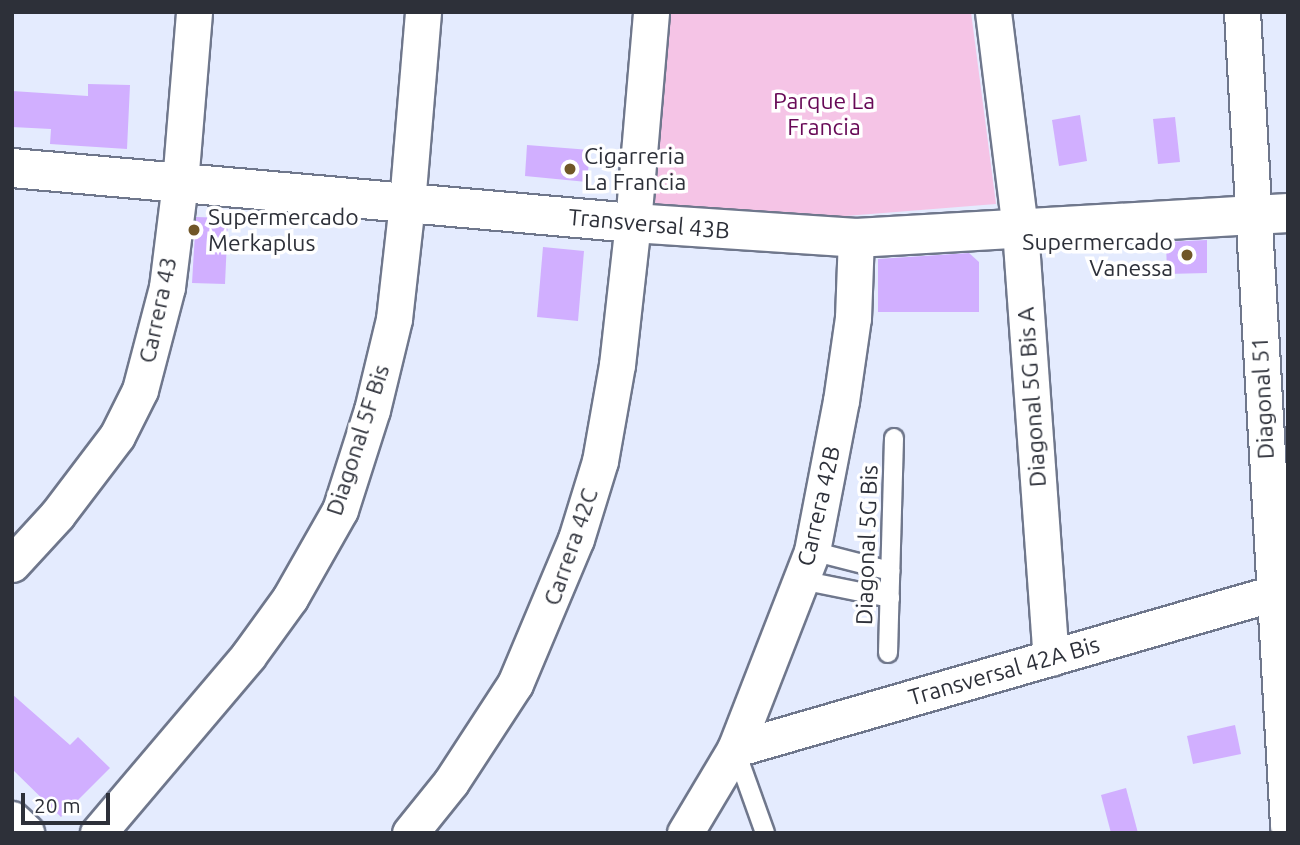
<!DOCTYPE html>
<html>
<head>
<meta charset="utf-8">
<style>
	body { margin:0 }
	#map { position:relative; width:1300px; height:845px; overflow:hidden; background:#e4ebfe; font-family:Ubuntu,sans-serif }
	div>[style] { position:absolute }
	.green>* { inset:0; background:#f5c4e6 }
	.building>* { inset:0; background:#d1afff }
	.roads { filter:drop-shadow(2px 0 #6f778c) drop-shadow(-2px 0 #6f778c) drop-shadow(0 2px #6f778c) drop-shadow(0 -2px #6f778c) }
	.lane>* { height:18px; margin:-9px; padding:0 9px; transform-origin:9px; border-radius:9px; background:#fff }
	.street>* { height:35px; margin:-17.5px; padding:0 17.5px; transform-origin:17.5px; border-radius:17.5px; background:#fff }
	.secondary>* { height:38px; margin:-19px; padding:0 19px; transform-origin:19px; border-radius:19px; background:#fff }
	.dots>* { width:19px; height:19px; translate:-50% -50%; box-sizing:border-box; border:4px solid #fff; border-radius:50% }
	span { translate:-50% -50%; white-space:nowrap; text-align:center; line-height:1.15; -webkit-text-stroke:7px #fff; paint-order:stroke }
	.park-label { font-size:23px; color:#670956 }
	.poi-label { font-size:23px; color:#2d3039 }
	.left { translate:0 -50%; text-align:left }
	.right { translate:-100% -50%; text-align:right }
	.street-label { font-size:23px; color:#2d3039 }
	.frame { position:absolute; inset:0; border:14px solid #2d3039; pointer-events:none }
	.scale { position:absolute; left:21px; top:793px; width:89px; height:32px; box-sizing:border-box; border:4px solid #2d3039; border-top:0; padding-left:9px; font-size:21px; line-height:24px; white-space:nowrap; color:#2d3039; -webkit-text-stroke:5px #fff; paint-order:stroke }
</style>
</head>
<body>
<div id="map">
	<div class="green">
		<i style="clip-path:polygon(670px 12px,971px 12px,996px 204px,833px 217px,652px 204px)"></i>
	</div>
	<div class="building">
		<i style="clip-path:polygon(88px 84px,130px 85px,127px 149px,50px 144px,51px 129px,12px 127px,12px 91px,88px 96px)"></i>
		<i style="clip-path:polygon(1080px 115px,1087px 161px,1059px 166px,1052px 120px)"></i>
		<i style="clip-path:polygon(1175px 117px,1180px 162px,1158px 164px,1153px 119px)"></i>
		<i style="clip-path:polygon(527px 145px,590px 150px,587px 182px,525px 176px)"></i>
		<i style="clip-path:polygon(196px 217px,228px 218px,225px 284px,192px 283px)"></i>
		<i style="clip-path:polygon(1207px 240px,1207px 273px,1167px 274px,1166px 242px)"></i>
		<i style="clip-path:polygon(543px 247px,584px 251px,578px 321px,537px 317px)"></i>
		<i style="clip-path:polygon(969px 253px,979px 262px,979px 312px,878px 312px,878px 259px)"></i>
		<i style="clip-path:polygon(12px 694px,70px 745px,78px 737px,110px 768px,61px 817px,12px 769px)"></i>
		<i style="clip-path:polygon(1235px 725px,1241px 754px,1193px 764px,1187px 736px)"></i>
		<i style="clip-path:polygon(1126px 788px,1138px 833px,1111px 833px,1101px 795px)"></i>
	</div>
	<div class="roads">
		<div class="lane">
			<i style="left:812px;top:551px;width:81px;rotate:14.4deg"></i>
			<i style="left:801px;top:580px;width:91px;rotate:11.4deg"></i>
			<i style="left:888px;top:653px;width:215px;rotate:-88.4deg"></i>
			<i style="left:735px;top:749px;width:89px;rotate:70.3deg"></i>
		</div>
		<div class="street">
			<i style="left:993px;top:12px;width:219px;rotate:82.9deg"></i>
			<i style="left:1020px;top:229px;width:430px;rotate:85.9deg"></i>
			<i style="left:1242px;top:12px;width:814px;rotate:86.76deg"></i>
			<i style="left:12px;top:564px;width:67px;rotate:-47.4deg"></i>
			<i style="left:57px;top:515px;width:99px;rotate:-52.8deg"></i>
			<i style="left:117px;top:436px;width:51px;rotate:-63.4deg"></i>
			<i style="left:140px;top:390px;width:106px;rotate:-75.3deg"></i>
			<i style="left:167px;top:287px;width:105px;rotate:-82.9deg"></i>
			<i style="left:180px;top:183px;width:172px;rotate:-85.3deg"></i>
			<i style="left:735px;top:749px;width:561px;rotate:-16.14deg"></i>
			<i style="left:98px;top:833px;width:232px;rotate:-49.7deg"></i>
			<i style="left:248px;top:656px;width:72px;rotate:-54.1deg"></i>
			<i style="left:290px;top:598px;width:101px;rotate:-60.4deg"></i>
			<i style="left:340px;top:510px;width:105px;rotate:-72.3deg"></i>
			<i style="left:372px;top:410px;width:94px;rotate:-76.4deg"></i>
			<i style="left:394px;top:319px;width:117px;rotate:-83.6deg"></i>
			<i style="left:407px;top:203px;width:192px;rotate:-85.2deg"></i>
			<i style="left:410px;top:833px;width:65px;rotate:-51.2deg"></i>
			<i style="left:451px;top:782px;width:117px;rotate:-56.9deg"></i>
			<i style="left:515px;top:684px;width:157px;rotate:-67.2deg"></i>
			<i style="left:576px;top:539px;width:82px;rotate:-72.9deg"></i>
			<i style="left:600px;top:461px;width:97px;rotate:-80deg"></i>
			<i style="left:617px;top:365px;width:143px;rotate:-83.6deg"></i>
			<i style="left:633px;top:223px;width:212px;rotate:-85.1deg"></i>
			<i style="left:685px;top:833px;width:98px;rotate:-59.2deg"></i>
			<i style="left:735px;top:749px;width:212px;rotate:-68.7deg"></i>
			<i style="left:812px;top:551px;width:153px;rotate:-79.1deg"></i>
			<i style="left:841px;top:401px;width:84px;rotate:-81.8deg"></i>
			<i style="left:853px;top:318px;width:80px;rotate:-87.9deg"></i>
		</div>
		<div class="secondary">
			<i style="left:12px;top:168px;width:623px;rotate:5.06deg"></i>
			<i style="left:633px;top:223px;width:224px;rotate:3.8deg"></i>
			<i style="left:856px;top:238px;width:433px;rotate:-3.3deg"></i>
			<i style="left:12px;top:821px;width:18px;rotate:43deg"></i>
		</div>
	</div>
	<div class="dots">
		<i style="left:570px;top:169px;background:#705628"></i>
		<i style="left:194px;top:230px;background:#705628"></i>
		<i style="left:1187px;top:255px;background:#705628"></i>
	</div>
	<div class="park-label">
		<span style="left:824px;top:114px">Parque La<br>Francia</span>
	</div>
	<div class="poi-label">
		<span class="left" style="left:584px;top:169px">Cigarreria<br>La Francia</span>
		<span class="left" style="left:208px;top:230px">Supermercado<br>Merkaplus</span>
		<span class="right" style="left:1173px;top:255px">Supermercado<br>Vanessa</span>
	</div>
	<div class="street-label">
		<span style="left:649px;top:224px;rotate:5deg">Transversal 43B</span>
		<span style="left:158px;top:310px;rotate:-78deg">Carrera 43</span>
		<span style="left:1032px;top:397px;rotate:-94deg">Diagonal 5G Bis A</span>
		<span style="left:1263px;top:398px;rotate:-93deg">Diagonal 51</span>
		<span style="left:358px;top:440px;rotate:-72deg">Diagonal 5F Bis</span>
		<span style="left:819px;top:506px;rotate:-77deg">Carrera 42B</span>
		<span style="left:867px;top:545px;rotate:-88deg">Diagonal 5G Bis</span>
		<span style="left:571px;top:547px;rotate:-71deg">Carrera 42C</span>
		<span style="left:1004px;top:671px;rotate:-16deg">Transversal 42A Bis</span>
	</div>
	<div class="frame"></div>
	<div class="scale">20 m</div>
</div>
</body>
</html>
